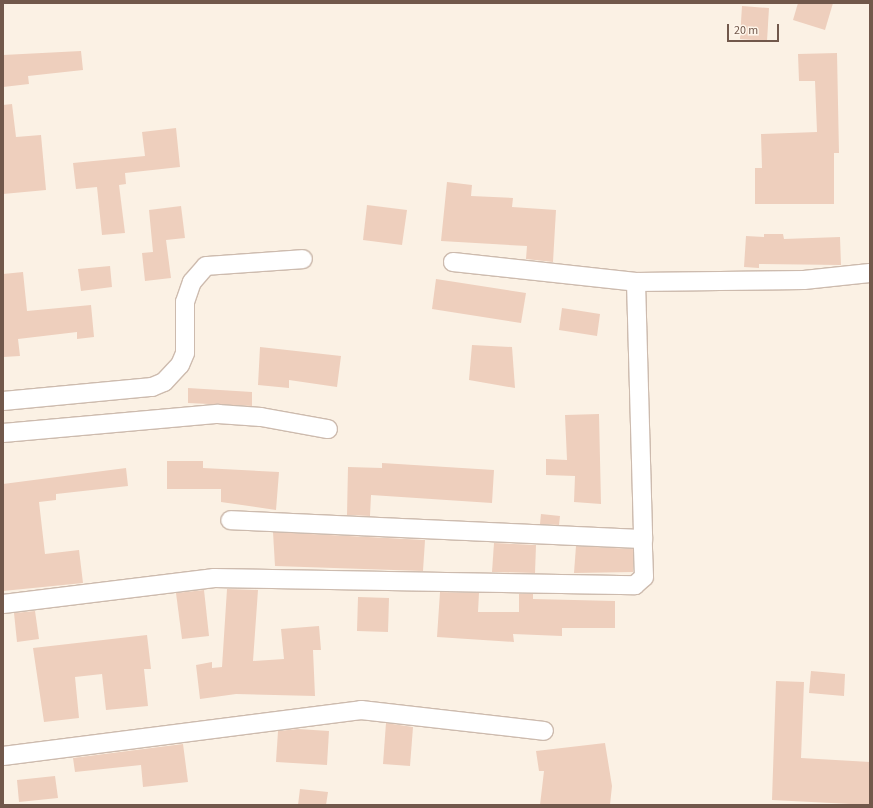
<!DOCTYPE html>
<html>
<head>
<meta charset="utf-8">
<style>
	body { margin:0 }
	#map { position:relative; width:873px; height:808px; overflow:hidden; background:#fbf1e4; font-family:"Source Sans 3",sans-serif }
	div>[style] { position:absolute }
	.building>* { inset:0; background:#eecfbd }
	.roads { filter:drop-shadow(1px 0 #cdbbae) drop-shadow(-1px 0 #cdbbae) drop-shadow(0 1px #cdbbae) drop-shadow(0 -1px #cdbbae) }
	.minor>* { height:18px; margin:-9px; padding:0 9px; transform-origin:9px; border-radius:9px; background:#fff }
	span { translate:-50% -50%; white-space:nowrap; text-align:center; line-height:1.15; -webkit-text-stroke:3.5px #fef5ea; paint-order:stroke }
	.frame { position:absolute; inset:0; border:4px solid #71584b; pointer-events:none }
	.scale { position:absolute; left:727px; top:24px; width:52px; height:18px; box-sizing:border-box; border:2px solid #71584b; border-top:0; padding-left:5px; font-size:12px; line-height:14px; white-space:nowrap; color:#71584b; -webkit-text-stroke:3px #fef5ea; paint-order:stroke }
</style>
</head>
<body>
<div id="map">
	<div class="building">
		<i style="clip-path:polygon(798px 3px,833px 3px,825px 30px,793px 20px)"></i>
		<i style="clip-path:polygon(742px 6px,769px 8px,767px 41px,740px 39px)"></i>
		<i style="clip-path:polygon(81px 51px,83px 70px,28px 76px,29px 84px,3px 87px,3px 55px)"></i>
		<i style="clip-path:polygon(837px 53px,839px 153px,834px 153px,834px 204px,755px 204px,755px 168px,762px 168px,761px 134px,817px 132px,815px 81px,799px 81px,798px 54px)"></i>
		<i style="clip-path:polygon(12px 104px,16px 137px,41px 135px,46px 190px,3px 194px,3px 105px)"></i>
		<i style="clip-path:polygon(176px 128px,180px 167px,125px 173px,126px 184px,119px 185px,125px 233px,102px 235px,97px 187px,76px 189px,73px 163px,145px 156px,142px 132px)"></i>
		<i style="clip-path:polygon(447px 182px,472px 185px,471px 196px,513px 198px,512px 207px,556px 210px,553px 262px,526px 259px,527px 246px,441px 241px)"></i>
		<i style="clip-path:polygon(367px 205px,407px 210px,402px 245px,363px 240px)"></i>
		<i style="clip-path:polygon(181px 206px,185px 238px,166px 240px,171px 278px,145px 281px,142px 253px,153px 252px,149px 210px)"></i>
		<i style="clip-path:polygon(764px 234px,783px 234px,784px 239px,840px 237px,841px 265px,759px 264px,759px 268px,744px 267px,746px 236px,764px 237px)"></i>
		<i style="clip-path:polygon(110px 266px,112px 287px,81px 291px,78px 269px)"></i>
		<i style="clip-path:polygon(23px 272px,27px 311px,91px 305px,94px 337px,77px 339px,77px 332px,18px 339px,20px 356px,3px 357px,3px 274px)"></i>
		<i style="clip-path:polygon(436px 279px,526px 293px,521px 323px,432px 309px)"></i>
		<i style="clip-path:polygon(562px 308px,600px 314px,597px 336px,559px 330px)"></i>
		<i style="clip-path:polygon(472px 345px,512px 347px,515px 388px,469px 380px)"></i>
		<i style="clip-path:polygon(260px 347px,341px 356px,337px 387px,289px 380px,289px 388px,258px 385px)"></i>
		<i style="clip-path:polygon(188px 388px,252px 392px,252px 406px,188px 403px)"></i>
		<i style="clip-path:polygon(599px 414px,601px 504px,574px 502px,575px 476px,546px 475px,546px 459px,567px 460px,565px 415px)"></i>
		<i style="clip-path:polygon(167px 461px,203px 461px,203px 468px,279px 472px,276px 510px,221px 502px,221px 489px,167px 489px)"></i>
		<i style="clip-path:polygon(382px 463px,494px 470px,492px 503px,371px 495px,370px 516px,347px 515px,348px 467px,382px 468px)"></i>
		<i style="clip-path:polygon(126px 468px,128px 486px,56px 494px,56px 500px,39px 502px,45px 554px,79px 550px,83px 583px,3px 591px,3px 484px)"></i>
		<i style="clip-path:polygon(541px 514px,560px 516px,559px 525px,540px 524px)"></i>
		<i style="clip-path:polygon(273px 532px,425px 540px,423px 571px,275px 566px)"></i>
		<i style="clip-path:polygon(494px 543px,536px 545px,535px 573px,492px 572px)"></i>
		<i style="clip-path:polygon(576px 546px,633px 549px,633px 572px,574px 573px)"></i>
		<i style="clip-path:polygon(227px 589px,258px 590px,253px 661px,284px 659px,281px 629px,319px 626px,321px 650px,313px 650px,315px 696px,236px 694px,200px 699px,196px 665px,212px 662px,212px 668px,222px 667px)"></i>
		<i style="clip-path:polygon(204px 590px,209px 636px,182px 639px,176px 593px)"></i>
		<i style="clip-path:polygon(440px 592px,479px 593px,478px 612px,519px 612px,519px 594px,533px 594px,533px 599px,615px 601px,615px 628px,562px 628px,562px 636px,513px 634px,514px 642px,437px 637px)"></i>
		<i style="clip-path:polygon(358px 597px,389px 598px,388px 632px,357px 631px)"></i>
		<i style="clip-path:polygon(35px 611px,39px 639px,17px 642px,14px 613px)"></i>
		<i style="clip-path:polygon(147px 635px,151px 669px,144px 669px,148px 706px,106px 710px,102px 674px,75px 677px,79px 718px,44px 722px,33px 648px)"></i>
		<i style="clip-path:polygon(811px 671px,845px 674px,844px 696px,809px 693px)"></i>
		<i style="clip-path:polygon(776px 681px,804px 682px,801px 758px,870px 762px,870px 805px,772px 800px)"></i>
		<i style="clip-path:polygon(386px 723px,413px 727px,410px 766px,383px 764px)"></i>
		<i style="clip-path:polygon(298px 729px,329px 731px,327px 765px,276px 762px,278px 731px)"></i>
		<i style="clip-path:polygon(605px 743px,612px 786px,610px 805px,540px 805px,544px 771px,539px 771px,536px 751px)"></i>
		<i style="clip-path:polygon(183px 744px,188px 782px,143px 787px,141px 765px,75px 772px,73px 758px)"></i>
		<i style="clip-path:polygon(55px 776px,58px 798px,19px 802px,17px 780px)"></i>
		<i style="clip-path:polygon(300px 789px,328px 792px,326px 805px,298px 805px)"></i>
	</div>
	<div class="roads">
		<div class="minor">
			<i style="left:453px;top:262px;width:184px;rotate:6.2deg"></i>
			<i style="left:636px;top:282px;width:168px;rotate:-0.7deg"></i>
			<i style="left:804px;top:280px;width:66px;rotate:-6.1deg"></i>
			<i style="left:636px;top:282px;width:257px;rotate:88.4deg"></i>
			<i style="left:3px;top:401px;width:150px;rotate:-5.4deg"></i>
			<i style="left:152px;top:387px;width:13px;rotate:-23deg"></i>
			<i style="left:164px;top:382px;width:23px;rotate:-47deg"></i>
			<i style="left:180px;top:365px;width:13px;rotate:-67deg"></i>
			<i style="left:185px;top:353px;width:51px;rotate:-90deg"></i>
			<i style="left:185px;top:302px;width:21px;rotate:-71deg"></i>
			<i style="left:192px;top:282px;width:21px;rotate:-49deg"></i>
			<i style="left:206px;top:266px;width:97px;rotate:-4.1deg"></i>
			<i style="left:3px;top:433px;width:216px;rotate:-5.1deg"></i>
			<i style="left:218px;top:414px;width:43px;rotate:4deg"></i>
			<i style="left:261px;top:417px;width:68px;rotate:10.2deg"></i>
			<i style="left:3px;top:604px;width:213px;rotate:-7deg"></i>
			<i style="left:214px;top:578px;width:421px;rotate:1deg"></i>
			<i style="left:635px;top:585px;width:12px;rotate:-42deg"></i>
			<i style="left:644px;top:577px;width:38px;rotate:-92deg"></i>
			<i style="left:643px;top:539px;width:413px;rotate:-177.4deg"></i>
			<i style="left:3px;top:756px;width:361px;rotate:-7.3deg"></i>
			<i style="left:361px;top:710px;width:184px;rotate:6.5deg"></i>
		</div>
	</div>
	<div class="frame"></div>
	<div class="scale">20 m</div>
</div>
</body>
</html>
